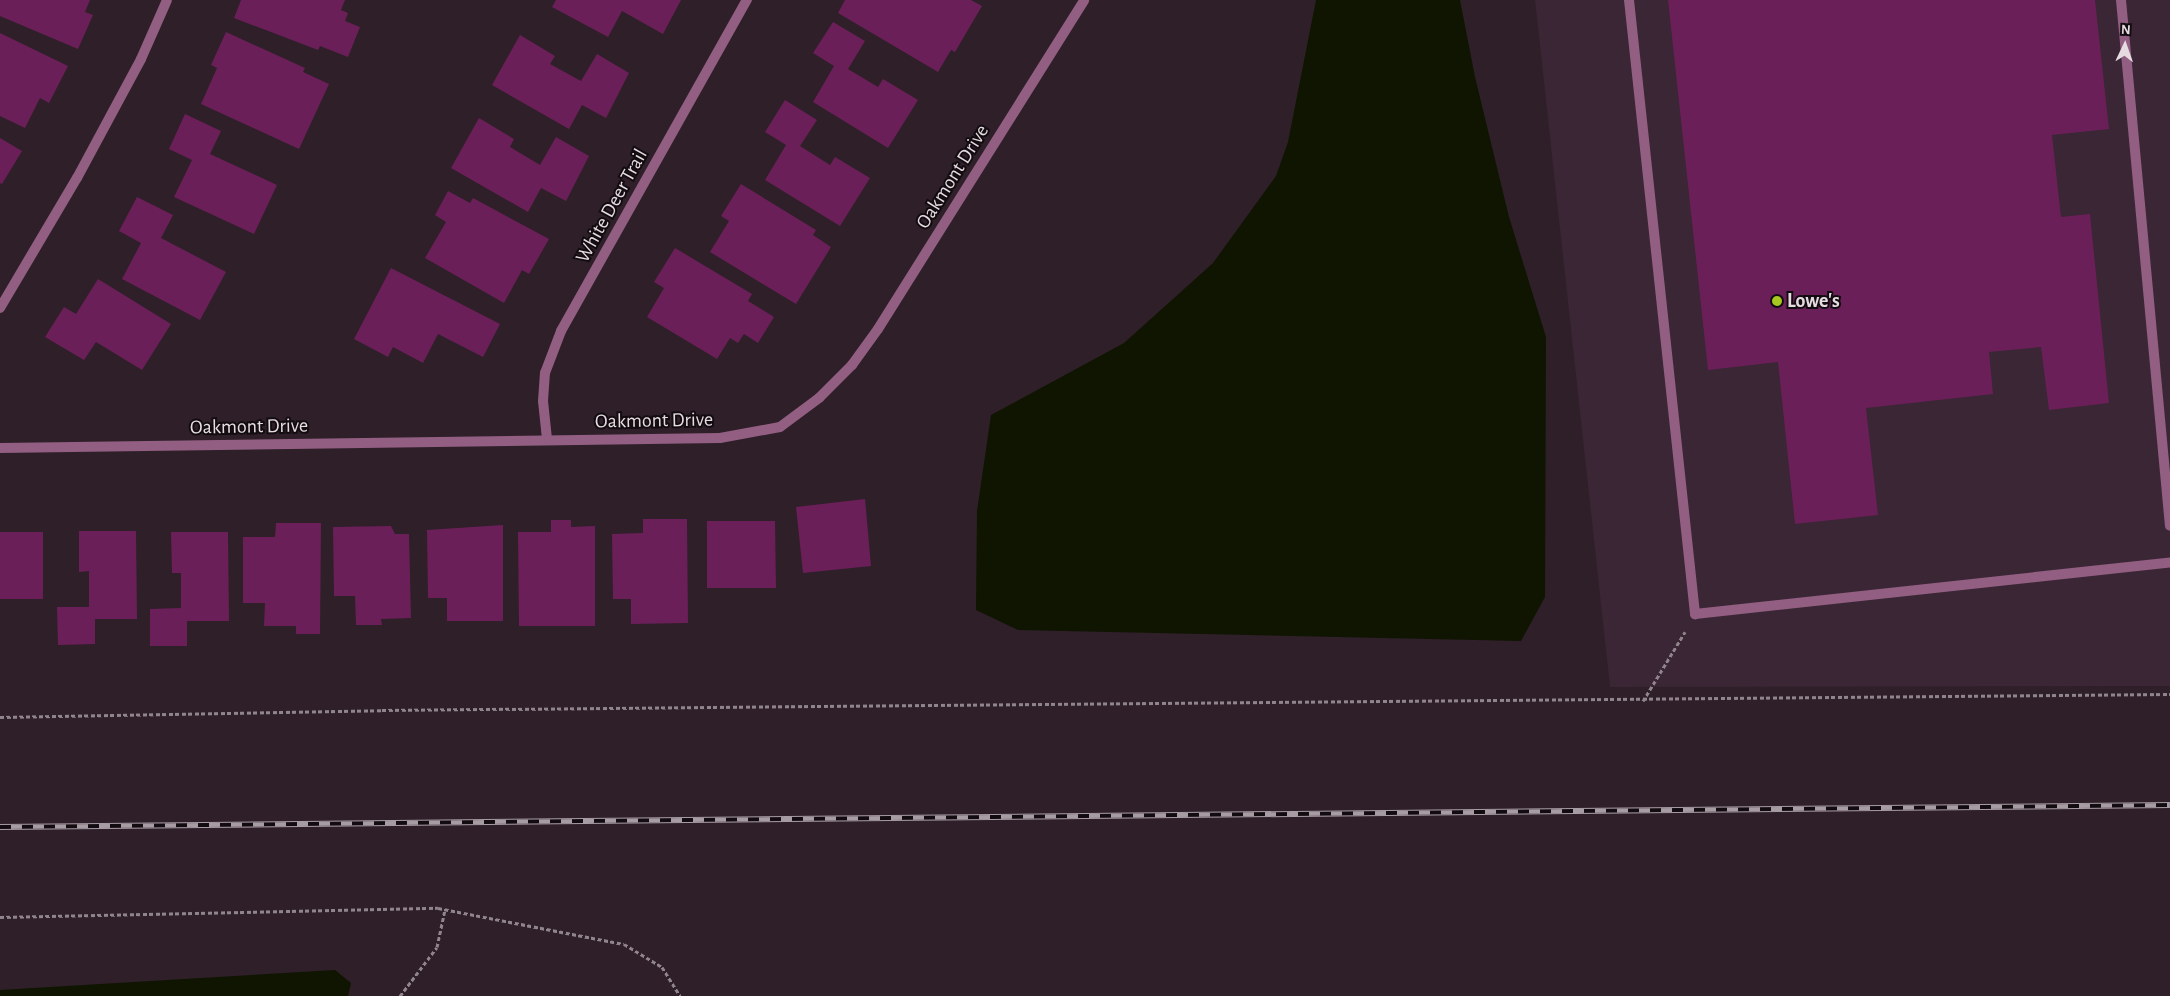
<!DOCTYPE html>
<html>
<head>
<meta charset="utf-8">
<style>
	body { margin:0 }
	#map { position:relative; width:2170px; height:996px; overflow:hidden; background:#2e1f29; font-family:"Alegreya Sans",sans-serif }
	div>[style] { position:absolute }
	.built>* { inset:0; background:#3a2634 }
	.water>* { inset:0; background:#0f1500 }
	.building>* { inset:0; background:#6b1f58 }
	.path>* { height:3px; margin-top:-1.5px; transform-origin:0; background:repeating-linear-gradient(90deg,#91858d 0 4px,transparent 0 6.5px) }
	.service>* { height:10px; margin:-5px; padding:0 5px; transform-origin:5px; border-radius:5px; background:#925e82 }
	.minor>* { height:10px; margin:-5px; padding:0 5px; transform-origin:5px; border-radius:5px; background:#925e82 }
	.rail>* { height:5.5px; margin-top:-2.75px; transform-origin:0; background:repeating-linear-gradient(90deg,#120c10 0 11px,#a89ca4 0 22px); box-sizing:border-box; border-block:1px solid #a89ca4 }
	.dots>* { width:14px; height:14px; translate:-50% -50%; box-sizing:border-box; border:2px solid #120c10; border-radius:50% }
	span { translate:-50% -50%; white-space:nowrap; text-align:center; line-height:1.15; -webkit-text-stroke:4px #120c10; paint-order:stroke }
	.street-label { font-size:20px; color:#e5dbe1 }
	.poi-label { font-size:20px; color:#e5dbe1; font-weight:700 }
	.left { translate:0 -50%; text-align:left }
	.north { position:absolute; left:2100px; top:20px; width:50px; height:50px; -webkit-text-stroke:4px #120c10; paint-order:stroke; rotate:3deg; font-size:14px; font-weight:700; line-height:20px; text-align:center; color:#e5dbe1 }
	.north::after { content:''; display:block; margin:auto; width:18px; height:22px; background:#e5dbe1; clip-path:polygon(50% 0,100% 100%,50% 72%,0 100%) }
</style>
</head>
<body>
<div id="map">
	<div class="built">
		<i style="clip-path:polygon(1535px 0,2170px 0,2170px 686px,1610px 687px)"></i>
	</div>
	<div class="water">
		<i style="clip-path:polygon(1316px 0,1460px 0,1475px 77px,1509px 217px,1546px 337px,1545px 597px,1521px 641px,1018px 630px,976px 610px,977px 511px,991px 415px,1124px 343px,1213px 263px,1276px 176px,1288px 142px)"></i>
		<i style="clip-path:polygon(335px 970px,351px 983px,348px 996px,0 996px,0 990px)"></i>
	</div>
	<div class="building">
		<i style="clip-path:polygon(0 0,90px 0,85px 12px,93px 15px,78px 49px,0 16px)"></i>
		<i style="clip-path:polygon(241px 0,345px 0,341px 10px,348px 13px,345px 21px,360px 27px,348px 57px,320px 46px,318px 50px,234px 18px)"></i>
		<i style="clip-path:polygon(556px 0,681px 0,663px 34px,622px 11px,608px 37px,552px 7px)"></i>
		<i style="clip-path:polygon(845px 0,971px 0,982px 6px,955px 52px,951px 50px,938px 72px,838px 13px)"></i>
		<i style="clip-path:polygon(1668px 0,2095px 0,2109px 129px,2052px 135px,2061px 217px,2090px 214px,2109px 403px,2049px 410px,2041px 347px,1989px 352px,1993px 394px,1866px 408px,1878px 515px,1795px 524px,1778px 362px,1708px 370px)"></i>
		<i style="clip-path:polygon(833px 22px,865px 41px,848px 69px,878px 87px,883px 79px,918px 100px,888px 148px,813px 102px,834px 66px,813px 53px)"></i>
		<i style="clip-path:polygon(226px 32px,305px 68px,303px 72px,329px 84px,299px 149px,201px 104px,217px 68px,211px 65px)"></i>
		<i style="clip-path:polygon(0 33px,68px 66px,49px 103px,40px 98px,25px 128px,0 116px)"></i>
		<i style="clip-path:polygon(520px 35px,555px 56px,550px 64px,581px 81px,597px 54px,629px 73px,606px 118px,582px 105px,569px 129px,492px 85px)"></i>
		<i style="clip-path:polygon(785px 100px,817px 120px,800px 146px,830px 165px,835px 157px,870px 178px,840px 226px,765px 180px,786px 145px,765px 132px)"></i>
		<i style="clip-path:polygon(185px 114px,221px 131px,210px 154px,277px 185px,254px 234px,174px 197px,192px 160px,169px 149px)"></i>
		<i style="clip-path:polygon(479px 118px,514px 139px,510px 147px,540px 165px,556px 137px,589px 156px,566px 201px,541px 188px,528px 212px,451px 168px)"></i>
		<i style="clip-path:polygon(0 138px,22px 151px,2px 184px,0 183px)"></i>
		<i style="clip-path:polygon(741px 184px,816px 230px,813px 235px,831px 247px,796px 304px,710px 252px,729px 221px,721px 216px)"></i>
		<i style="clip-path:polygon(448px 191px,470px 203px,473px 198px,549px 239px,529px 274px,522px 270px,504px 303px,425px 258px,446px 222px,435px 215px)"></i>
		<i style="clip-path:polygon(137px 197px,173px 215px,161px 238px,226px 272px,200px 320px,122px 279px,141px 243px,119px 231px)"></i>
		<i style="clip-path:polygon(675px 248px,752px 294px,748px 301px,774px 317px,758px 343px,744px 334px,738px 343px,730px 338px,717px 359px,647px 317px,664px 288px,654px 282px)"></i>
		<i style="clip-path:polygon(391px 268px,500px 324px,483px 357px,438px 334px,423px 363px,393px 347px,388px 357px,354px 339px)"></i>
		<i style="clip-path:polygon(98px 279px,171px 324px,142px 370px,96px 342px,84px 360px,45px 337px,64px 307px,76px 314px)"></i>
		<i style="clip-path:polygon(865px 499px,871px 566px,803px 573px,796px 507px)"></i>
		<i style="clip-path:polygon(643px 519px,687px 519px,688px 623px,631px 624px,631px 599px,613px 599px,612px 534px,643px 533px)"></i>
		<i style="clip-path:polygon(551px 520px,571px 520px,571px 527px,595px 526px,595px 626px,519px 626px,518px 532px,551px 532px)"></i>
		<i style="clip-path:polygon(707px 521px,775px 521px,776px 588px,707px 588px)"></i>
		<i style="clip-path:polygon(276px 523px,321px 523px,320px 634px,296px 634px,296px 626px,264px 626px,265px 603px,243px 603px,243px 537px,275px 537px)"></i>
		<i style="clip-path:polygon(503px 525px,503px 621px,447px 621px,447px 598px,428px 598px,427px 530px)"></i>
		<i style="clip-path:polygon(391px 526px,395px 534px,409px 534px,411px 618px,381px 619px,382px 625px,356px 625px,355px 596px,334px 596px,333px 527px)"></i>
		<i style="clip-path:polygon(79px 531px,136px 531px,137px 619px,95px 619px,95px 644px,58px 645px,57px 607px,89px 607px,89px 571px,79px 572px)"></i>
		<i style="clip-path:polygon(0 532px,43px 532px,43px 599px,0 599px)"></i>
		<i style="clip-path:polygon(171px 532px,228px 532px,229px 621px,187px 621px,187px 646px,150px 646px,150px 609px,181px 608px,181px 573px,172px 573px)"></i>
	</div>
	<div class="path">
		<i style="left:1643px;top:701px;width:81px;rotate:-58.7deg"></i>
		<i style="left:0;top:717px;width:382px;rotate:-1deg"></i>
		<i style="left:382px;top:710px;width:1788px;rotate:-0.51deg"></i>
		<i style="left:0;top:917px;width:438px;rotate:-1.2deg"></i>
		<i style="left:438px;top:908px;width:189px;rotate:11deg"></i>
		<i style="left:624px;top:944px;width:44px;rotate:31.2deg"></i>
		<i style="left:662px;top:967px;width:34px;rotate:58deg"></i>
		<i style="left:400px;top:996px;width:61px;rotate:-52.9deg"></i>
		<i style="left:437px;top:947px;width:39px;rotate:-78deg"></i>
	</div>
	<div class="service">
		<i style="left:1629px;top:0;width:618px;rotate:83.86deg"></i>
		<i style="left:1695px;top:614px;width:478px;rotate:-6.2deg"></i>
		<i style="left:2121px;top:0;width:528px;rotate:84.68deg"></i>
	</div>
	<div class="minor">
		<i style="left:0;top:308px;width:151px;rotate:-59.4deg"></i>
		<i style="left:77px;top:178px;width:135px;rotate:-61.7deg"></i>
		<i style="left:141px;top:59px;width:64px;rotate:-66.2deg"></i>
		<i style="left:547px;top:439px;width:38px;rotate:-96deg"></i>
		<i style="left:543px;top:401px;width:28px;rotate:-86deg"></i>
		<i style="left:545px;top:373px;width:45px;rotate:-69.1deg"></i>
		<i style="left:561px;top:331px;width:380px;rotate:-60.7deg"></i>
		<i style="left:0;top:448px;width:720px;rotate:-0.8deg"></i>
		<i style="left:720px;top:438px;width:61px;rotate:-10.4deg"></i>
		<i style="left:780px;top:427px;width:49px;rotate:-36.6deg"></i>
		<i style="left:819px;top:398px;width:47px;rotate:-45deg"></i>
		<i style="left:852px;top:365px;width:44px;rotate:-54.2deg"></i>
		<i style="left:878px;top:329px;width:388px;rotate:-57.9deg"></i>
	</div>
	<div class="rail">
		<i style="left:0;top:827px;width:2170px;rotate:-0.58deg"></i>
	</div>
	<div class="dots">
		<i style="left:1777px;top:301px;background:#a6c820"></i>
	</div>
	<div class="street-label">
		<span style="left:953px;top:177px;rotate:-58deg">Oakmont Drive</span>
		<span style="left:612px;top:206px;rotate:-61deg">White Deer Trail</span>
		<span style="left:654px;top:421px;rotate:-1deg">Oakmont Drive</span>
		<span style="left:249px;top:427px;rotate:-1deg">Oakmont Drive</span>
	</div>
	<div class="poi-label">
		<span class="left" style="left:1787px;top:301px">Lowe's</span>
	</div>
	<div class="north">N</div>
</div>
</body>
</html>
